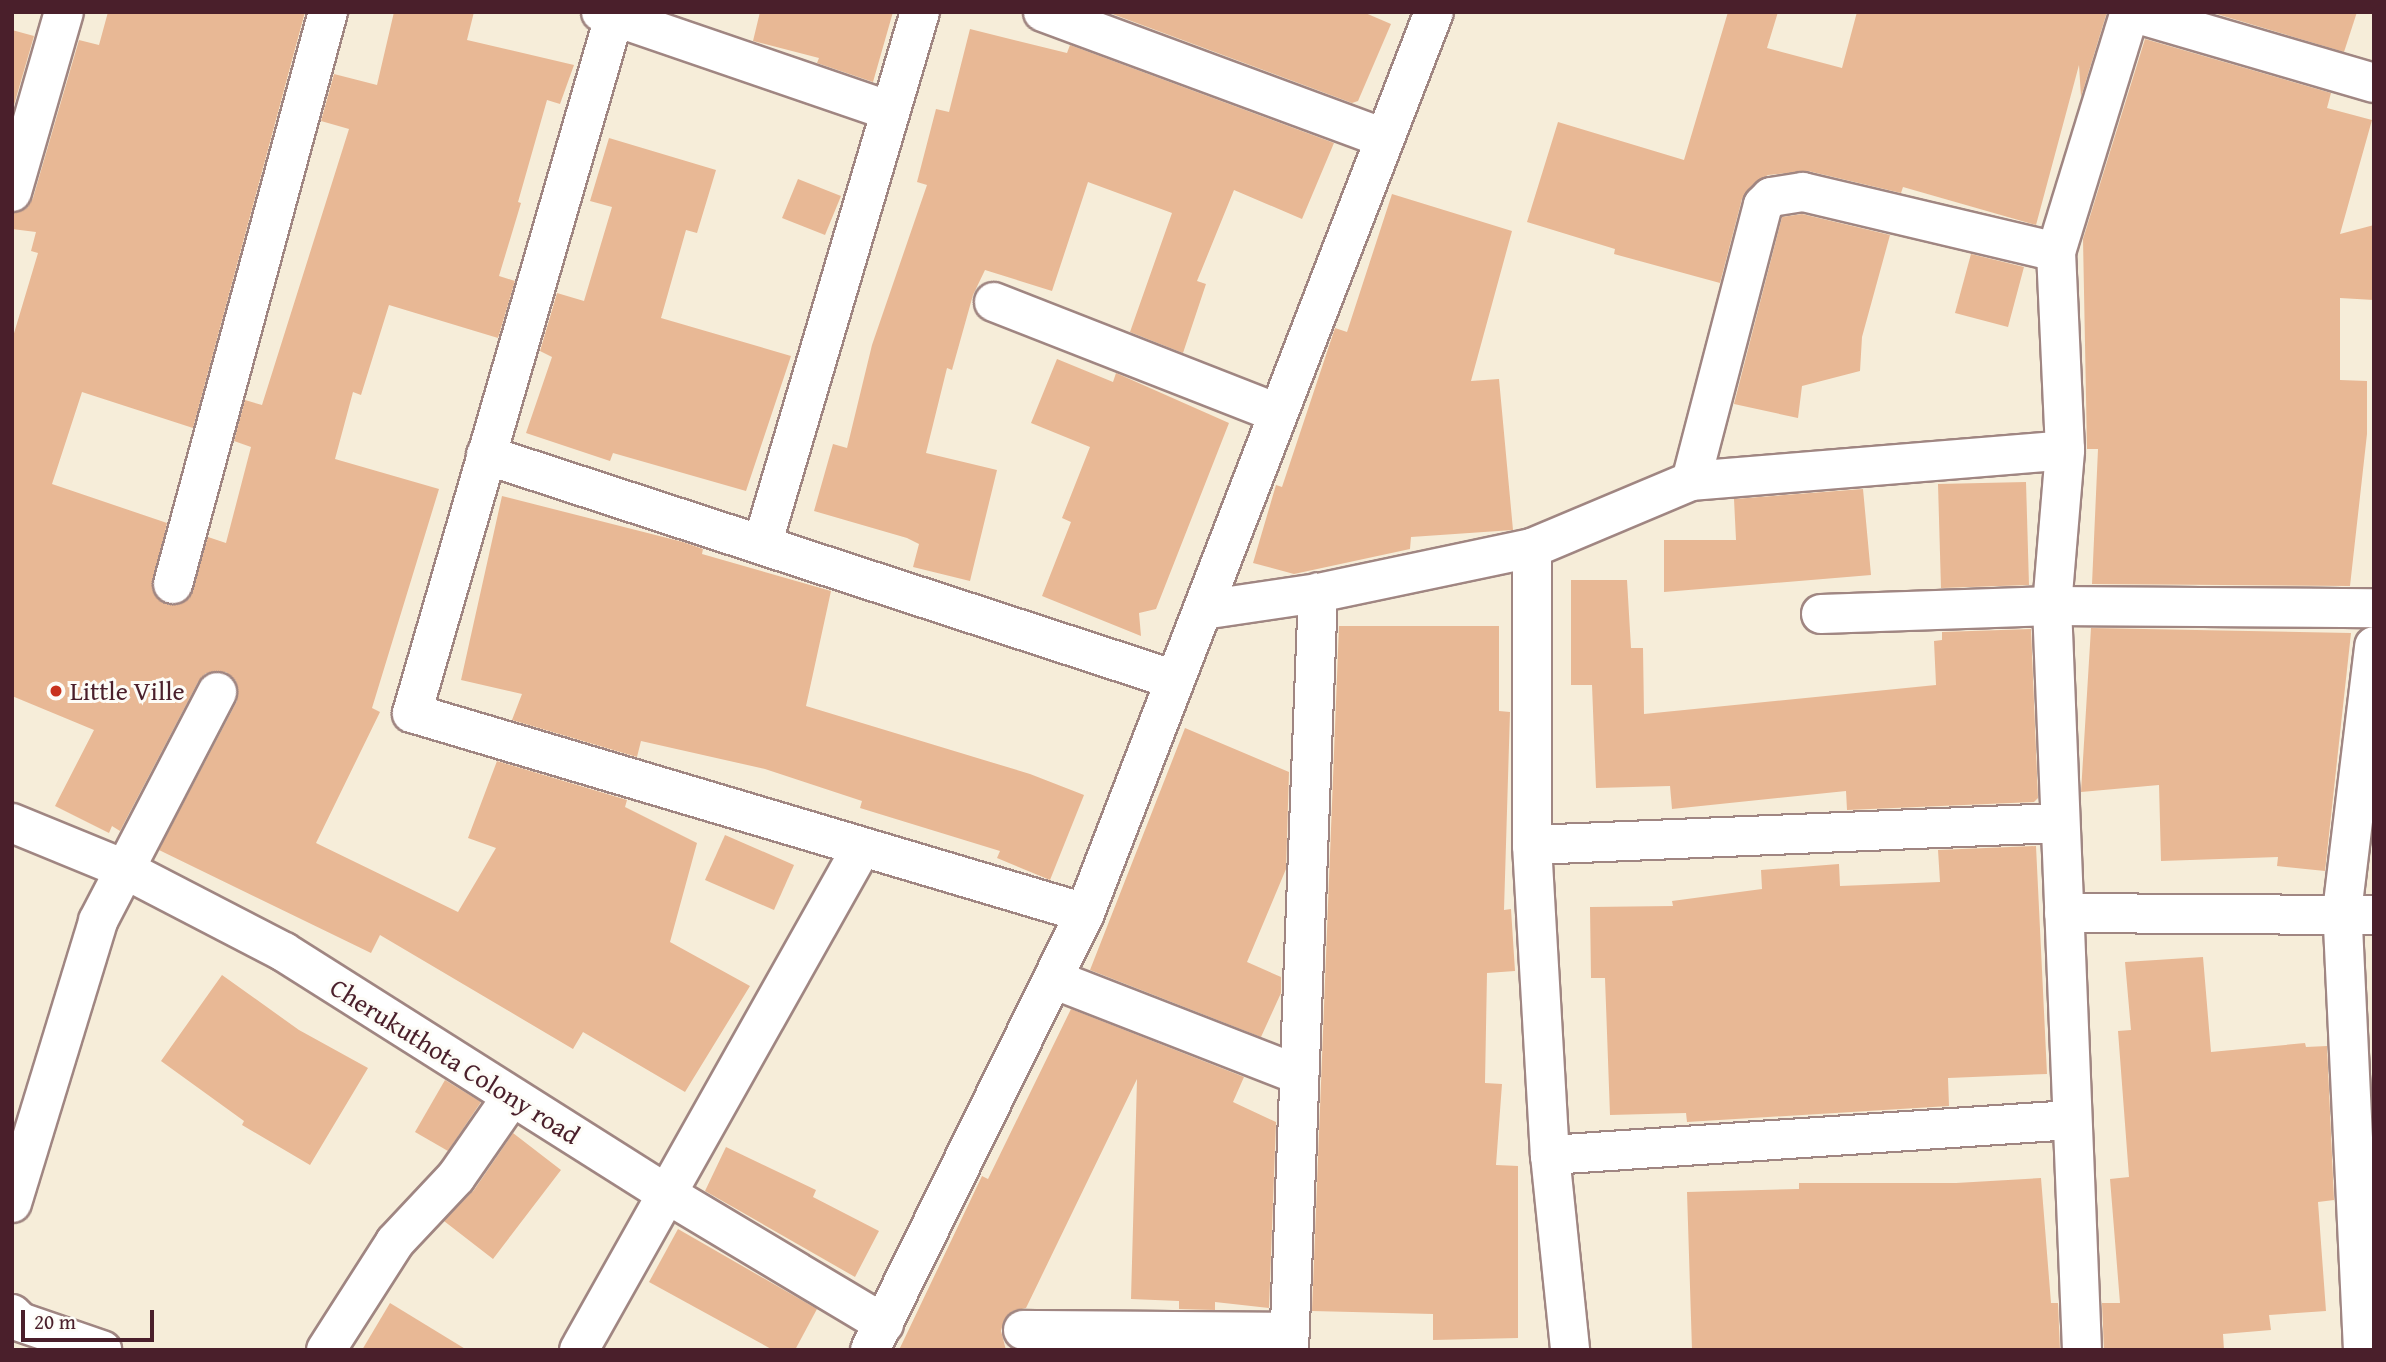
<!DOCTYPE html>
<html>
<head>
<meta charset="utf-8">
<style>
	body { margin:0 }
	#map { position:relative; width:2386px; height:1362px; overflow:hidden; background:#f6edd9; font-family:"Gentium Book Plus",serif }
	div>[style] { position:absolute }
	.building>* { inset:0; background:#e8b895 }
	.roads { filter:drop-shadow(2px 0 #a08682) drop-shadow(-2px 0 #a08682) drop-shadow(0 2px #a08682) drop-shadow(0 -2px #a08682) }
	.street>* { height:38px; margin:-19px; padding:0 19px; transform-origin:19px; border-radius:19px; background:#fff }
	.secondary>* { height:38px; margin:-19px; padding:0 19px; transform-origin:19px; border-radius:19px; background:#fff }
	.dots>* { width:19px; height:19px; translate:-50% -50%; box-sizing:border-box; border:4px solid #fdfcf7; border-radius:50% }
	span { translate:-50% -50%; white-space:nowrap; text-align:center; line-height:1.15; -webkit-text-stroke:6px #fdfcf7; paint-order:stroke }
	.poi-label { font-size:26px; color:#4a1f2b }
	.left { translate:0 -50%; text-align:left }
	.street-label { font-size:26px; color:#4a1f2b }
	.frame { position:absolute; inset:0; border:14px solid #4a1f2b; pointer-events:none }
	.scale { position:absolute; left:21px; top:1310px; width:133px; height:32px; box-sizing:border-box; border:4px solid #4a1f2b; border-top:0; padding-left:9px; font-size:21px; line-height:24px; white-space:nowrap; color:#4a1f2b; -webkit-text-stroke:5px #fdfcf7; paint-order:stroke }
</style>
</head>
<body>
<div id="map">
	<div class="building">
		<i style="clip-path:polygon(108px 12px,305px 12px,193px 428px,82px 392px,52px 484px,167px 523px,152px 589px,168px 605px,189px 599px,208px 537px,226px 543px,251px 447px,234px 441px,245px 400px,262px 405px,349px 129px,321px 121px,334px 74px,377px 85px,394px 12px,474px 12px,467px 40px,574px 65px,560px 104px,547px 100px,518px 202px,521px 203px,499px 276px,515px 281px,498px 338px,389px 305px,361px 395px,353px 392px,335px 459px,439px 489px,372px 708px,380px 712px,316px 843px,458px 912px,496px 848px,468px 838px,497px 761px,627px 800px,625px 807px,697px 843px,670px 942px,750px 986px,685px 1092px,583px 1032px,573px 1049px,380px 935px,371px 953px,159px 850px,237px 701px,236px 681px,226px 672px,206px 673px,198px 682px,120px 831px,112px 826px,109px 833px,55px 806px,94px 730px,12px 696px,12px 340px,38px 253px,31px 251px,36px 232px,12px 229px,12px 213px,27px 208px,33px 198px,79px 40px,99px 45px)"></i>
		<i style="clip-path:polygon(760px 12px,893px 12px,873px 82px,817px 63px,819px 58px,753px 41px)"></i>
		<i style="clip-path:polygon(1107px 12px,1363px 12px,1391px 24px,1358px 101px,1352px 103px)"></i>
		<i style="clip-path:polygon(1728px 12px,1778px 12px,1767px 48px,1842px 68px,1857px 12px,2107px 12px,2081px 97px,2079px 65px,2036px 225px,1903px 187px,1901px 193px,1808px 171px,1768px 175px,1756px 182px,1742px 199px,1720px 283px,1614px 254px,1615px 249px,1527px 222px,1558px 122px,1684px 160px)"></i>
		<i style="clip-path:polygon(2210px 12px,2357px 12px,2344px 52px)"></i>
		<i style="clip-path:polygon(970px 29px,1067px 53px,1070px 45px,1334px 143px,1302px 219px,1234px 190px,1197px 281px,1206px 284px,1183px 353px,1130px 332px,1172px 213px,1088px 182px,1052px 291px,985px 270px,973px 295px,952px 370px,947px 368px,926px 453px,997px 470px,970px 581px,913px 567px,919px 544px,907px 538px,814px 511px,833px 444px,847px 448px,872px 345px,927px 185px,917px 182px,936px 109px,949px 112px)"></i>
		<i style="clip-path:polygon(12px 30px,34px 36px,12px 112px)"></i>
		<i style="clip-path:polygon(2145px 39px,2331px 93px,2327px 108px,2372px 120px,2340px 234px,2374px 225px,2374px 300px,2340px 298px,2340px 380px,2367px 381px,2367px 434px,2350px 586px,2092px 584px,2098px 449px,2087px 449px,2083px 239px)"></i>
		<i style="clip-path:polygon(609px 138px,716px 170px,697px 233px,686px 230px,661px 318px,791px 356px,746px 491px,613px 453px,610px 461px,526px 433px,552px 357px,540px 351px,557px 293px,584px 301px,612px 207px,590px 201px)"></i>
		<i style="clip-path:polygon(798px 179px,841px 196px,825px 235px,782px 218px)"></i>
		<i style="clip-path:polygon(1392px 194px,1512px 231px,1471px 381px,1499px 379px,1513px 530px,1411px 537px,1410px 549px,1294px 574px,1253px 563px,1276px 485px,1282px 487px,1335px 328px,1347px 332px)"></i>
		<i style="clip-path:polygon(1802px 214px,1890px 235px,1862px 337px,1860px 371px,1802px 386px,1798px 418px,1734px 404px,1782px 217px)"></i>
		<i style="clip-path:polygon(1971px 254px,2024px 267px,2008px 327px,1955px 313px)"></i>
		<i style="clip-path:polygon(1057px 359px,1113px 382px,1116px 373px,1229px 423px,1156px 609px,1139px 613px,1141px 636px,1042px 596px,1071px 522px,1062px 518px,1090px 447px,1031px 423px)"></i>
		<i style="clip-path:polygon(2026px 482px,2029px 585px,1941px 588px,1938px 484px)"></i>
		<i style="clip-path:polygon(1863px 489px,1871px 575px,1664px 592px,1664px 540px,1736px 540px,1734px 499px)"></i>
		<i style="clip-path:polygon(502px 496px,683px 542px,703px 549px,702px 554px,831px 591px,806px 706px,1030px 774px,1084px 795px,1050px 880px,997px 858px,1000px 851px,860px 808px,862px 801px,765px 769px,641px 741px,637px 757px,512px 720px,522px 694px,461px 680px)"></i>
		<i style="clip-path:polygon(1571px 580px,1627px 580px,1631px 648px,1643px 648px,1644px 714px,1936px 685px,1934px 641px,1942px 640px,1942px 632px,2031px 629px,2038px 798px,2034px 802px,1847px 810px,1846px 791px,1672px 809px,1670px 786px,1596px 788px,1592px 685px,1571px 685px)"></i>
		<i style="clip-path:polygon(1339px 626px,1499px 626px,1499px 711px,1510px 712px,1504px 910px,1511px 909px,1515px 971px,1487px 973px,1485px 1083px,1502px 1084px,1496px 1165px,1518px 1166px,1518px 1338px,1433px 1340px,1433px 1314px,1312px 1311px)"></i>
		<i style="clip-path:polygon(2091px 628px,2351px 633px,2325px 871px,2277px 866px,2278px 857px,2161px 861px,2159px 785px,2081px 792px)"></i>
		<i style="clip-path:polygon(1185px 728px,1289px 772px,1286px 869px,1247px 962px,1281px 977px,1281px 993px,1261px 1037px,1090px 970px)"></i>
		<i style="clip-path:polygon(725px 835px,794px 865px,774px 910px,705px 880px)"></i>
		<i style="clip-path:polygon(2036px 846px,2047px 1074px,1948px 1078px,1949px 1106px,1687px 1122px,1686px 1113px,1610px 1115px,1605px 978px,1591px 978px,1590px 907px,1673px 906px,1672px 901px,1762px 889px,1761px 870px,1839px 864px,1840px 886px,1940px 882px,1938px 850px)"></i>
		<i style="clip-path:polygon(2203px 957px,2211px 1052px,2305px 1043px,2306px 1047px,2327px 1046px,2334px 1200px,2318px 1202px,2326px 1311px,2269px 1315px,2271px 1330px,2223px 1334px,2224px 1350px,2104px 1350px,2102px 1303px,2120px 1303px,2110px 1179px,2129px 1177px,2118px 1031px,2131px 1030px,2125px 962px)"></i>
		<i style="clip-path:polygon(222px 975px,299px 1030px,368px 1068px,310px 1165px,242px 1125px,244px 1121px,161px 1061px)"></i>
		<i style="clip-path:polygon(1071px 1009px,1244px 1077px,1233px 1102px,1276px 1122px,1269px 1308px,1215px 1302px,1215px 1310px,1179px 1309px,1179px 1301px,1131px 1299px,1137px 1079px,1026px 1308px,1013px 1311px,1004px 1320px,1001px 1331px,1006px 1350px,899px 1350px,982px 1176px,988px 1179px)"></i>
		<i style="clip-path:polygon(445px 1080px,481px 1102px,448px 1151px,415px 1132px)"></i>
		<i style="clip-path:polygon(513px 1133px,561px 1170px,493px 1259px,444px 1221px,474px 1190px)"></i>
		<i style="clip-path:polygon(726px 1147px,816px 1190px,813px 1197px,879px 1231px,855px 1277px,705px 1191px)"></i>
		<i style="clip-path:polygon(2041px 1178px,2051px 1303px,2058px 1303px,2060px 1350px,1692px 1350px,1687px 1192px,1799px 1189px,1799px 1183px,1956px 1183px)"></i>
		<i style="clip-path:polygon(678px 1229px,817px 1309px,795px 1350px,773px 1350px,649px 1282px)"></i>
		<i style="clip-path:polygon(390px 1303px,467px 1350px,362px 1350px)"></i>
	</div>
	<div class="roads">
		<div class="street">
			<i style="left:601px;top:12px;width:305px;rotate:18.9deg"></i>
			<i style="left:1043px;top:12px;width:364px;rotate:20.3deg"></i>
			<i style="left:2131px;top:12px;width:253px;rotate:16.3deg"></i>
			<i style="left:614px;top:17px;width:725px;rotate:106.18deg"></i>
			<i style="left:412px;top:713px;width:702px;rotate:16.55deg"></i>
			<i style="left:12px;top:192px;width:187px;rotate:-73.9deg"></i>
			<i style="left:994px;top:302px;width:304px;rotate:21.4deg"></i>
			<i style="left:486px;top:455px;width:722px;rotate:18.08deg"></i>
			<i style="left:1691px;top:481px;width:285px;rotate:-75.4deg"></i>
			<i style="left:1763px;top:205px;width:11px;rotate:-45deg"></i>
			<i style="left:1771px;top:197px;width:32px;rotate:-9deg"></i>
			<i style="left:1803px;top:192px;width:260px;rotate:13.3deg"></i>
			<i style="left:762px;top:545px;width:556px;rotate:-73.49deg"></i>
			<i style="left:1532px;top:548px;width:297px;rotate:90deg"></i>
			<i style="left:1532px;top:845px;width:311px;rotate:86.7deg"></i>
			<i style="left:1550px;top:1155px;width:196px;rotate:84.1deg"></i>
			<i style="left:173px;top:584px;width:593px;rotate:-74.84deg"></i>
			<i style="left:1203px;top:610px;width:116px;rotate:-8.4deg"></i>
			<i style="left:1318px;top:593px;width:219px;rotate:-11.9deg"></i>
			<i style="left:1532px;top:548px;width:173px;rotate:-22.8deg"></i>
			<i style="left:1691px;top:481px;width:375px;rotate:-4.7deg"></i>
			<i style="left:1821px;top:614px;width:231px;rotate:-2deg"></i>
			<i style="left:2052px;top:606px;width:322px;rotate:0.4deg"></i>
			<i style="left:12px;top:823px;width:121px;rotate:22.3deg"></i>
			<i style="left:124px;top:869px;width:180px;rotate:27.4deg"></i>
			<i style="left:284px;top:952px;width:453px;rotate:32.3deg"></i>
			<i style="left:667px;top:1194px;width:253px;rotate:30.9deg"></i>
			<i style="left:1532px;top:845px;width:528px;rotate:-2.39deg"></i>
			<i style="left:2064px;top:913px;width:310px;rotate:0.4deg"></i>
			<i style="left:1053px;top:979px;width:264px;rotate:21.3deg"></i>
			<i style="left:1550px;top:1155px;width:523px;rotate:-3.84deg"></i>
			<i style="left:12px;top:1203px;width:295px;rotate:-73deg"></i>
			<i style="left:98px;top:921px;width:258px;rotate:-62.5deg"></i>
			<i style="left:12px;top:1314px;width:11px;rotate:45deg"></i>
			<i style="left:20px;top:1322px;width:87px;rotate:18.9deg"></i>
			<i style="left:1023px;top:1330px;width:266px;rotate:0.4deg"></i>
			<i style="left:326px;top:1350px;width:128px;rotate:-57.4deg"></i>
			<i style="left:395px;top:1242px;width:89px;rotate:-46.8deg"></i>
			<i style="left:456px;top:1177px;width:96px;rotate:-55.2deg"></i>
			<i style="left:579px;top:1350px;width:577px;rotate:-60.64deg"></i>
			<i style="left:1289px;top:1350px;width:758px;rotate:-87.81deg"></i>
			<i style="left:2082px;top:1350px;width:745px;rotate:-92.31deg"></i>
			<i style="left:2052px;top:606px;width:157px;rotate:-85.2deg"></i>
			<i style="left:2065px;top:450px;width:198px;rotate:-92.6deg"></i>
			<i style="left:2056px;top:252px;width:251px;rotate:-72.9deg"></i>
			<i style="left:2363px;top:1350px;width:439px;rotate:-92.7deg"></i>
			<i style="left:2342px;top:912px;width:268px;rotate:-83.1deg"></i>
		</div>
		<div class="secondary">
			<i style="left:870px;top:1350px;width:487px;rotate:-63.8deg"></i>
			<i style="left:1085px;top:913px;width:966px;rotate:-68.83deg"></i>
		</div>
	</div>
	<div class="dots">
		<i style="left:56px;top:691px;background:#c8321e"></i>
	</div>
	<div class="poi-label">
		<span class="left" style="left:70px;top:691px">Little Ville</span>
	</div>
	<div class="street-label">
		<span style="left:455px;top:1061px;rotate:32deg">Cherukuthota Colony road</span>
	</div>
	<div class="frame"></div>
	<div class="scale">20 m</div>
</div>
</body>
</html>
